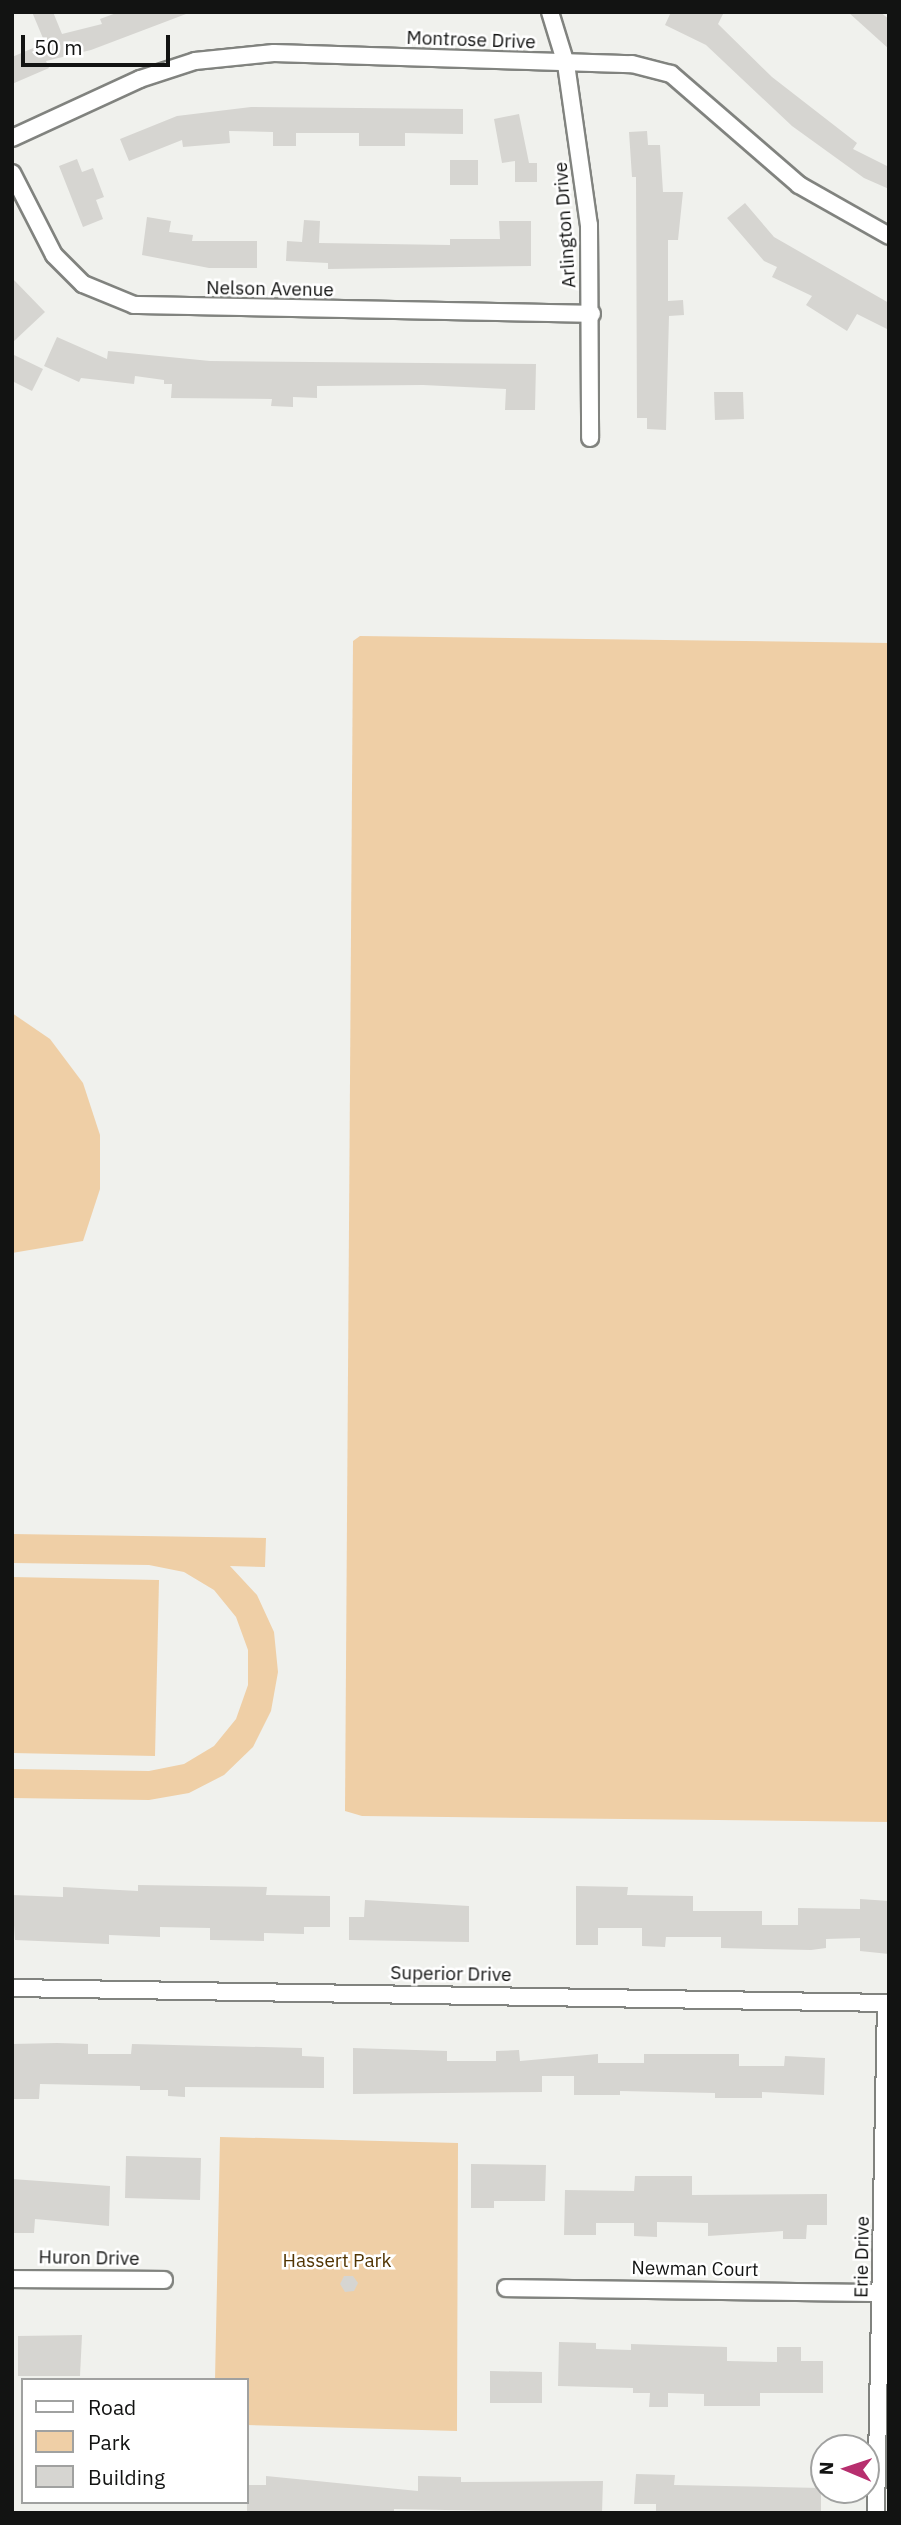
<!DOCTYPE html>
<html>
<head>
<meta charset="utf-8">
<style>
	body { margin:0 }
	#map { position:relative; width:901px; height:2525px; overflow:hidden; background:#f0f1ed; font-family:"IBM Plex Sans",sans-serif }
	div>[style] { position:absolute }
	.green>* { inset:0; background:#efcfa6 }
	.building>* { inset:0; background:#d6d5d1 }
	.roads { filter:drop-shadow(2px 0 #81837f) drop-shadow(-2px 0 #81837f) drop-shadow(0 2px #81837f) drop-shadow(0 -2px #81837f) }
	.street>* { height:16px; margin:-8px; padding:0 8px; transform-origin:8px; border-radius:8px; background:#fff }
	span { translate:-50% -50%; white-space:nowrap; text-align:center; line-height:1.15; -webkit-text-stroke:5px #fff; paint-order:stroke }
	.street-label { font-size:19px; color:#121312 }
	.park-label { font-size:19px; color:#523503 }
	.frame { position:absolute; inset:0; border:14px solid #121312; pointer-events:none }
	.legend { position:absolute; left:21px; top:2378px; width:228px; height:126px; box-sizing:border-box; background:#fff; border:2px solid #a0a1a0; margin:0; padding:9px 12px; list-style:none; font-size:21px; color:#121312 }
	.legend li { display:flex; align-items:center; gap:14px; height:35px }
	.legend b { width:35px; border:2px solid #a0a1a0 }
	.north { position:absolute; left:810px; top:2434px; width:70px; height:70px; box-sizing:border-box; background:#fff; border:2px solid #a0a1a0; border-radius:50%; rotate:272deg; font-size:19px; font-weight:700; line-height:28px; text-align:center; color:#121312 }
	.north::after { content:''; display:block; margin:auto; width:24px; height:32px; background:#b72f6e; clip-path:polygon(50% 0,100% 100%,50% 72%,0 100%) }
	.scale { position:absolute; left:21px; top:35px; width:149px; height:32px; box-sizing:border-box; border:4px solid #121312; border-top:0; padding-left:9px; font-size:21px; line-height:24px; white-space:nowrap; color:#121312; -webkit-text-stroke:5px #fff; paint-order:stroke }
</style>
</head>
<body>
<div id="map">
	<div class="green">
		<i style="clip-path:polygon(360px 636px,889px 643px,889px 1822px,362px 1816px,345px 1811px,353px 641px)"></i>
		<i style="clip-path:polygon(12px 1013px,50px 1039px,83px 1083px,100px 1135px,100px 1189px,83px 1241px,12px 1253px)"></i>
		<i style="clip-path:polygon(12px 1534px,266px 1538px,265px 1567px,230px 1566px,257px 1595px,274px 1632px,278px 1672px,271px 1711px,253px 1747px,224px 1775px,189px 1793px,149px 1800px,12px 1798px,12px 1769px,149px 1771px,184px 1764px,214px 1746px,236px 1719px,248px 1685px,248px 1650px,236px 1617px,214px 1590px,184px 1572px,149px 1565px,12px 1563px)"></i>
		<i style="clip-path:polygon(12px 1577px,159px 1580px,155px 1756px,12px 1753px)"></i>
		<i style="clip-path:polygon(220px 2137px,458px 2143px,457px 2431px,247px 2425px,247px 2380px,215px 2380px)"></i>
	</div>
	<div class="building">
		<i style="clip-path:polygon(32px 12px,53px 12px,62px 34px,102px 24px,100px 19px,119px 12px,186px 14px,91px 50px,46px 61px,49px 68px,12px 84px,12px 57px,45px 43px)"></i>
		<i style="clip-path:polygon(671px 12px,724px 12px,718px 24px,772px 77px,857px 143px,853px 149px,889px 167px,889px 189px,864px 178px,792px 126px,706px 45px,665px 25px)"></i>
		<i style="clip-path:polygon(848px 12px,880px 12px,889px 19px,889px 49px)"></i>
		<i style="clip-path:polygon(251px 107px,463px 109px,463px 134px,405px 133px,405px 146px,359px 146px,359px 133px,296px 133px,296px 146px,273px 146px,273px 132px,229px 131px,230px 143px,183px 147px,182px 140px,129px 161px,120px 139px,177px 116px)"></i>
		<i style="clip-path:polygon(519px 114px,529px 163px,537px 163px,537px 182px,515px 182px,515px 161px,502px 163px,494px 119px)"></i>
		<i style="clip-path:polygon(647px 131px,648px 145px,660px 145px,663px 192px,683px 192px,678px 240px,668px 240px,668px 301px,683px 300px,684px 315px,669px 316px,666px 430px,647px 429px,647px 418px,637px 418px,636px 177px,632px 177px,629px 132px)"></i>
		<i style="clip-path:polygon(77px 159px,82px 172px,93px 168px,104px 197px,96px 200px,103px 219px,83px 227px,59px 166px)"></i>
		<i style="clip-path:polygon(450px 160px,478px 160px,478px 185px,450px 185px)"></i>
		<i style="clip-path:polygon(745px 203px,774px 237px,889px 303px,889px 330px,857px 314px,847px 331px,806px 305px,812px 296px,772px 277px,777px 267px,764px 261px,727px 218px)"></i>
		<i style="clip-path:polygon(147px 217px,171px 221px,169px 232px,193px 235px,192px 241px,257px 241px,257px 268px,209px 268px,142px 255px)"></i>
		<i style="clip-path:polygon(304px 220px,320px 221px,319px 243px,450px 245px,450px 239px,500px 239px,499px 221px,531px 221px,531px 266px,328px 269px,328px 263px,286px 261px,287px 241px,302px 242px)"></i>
		<i style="clip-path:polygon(12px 278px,45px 312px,12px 343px)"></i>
		<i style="clip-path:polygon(57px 337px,107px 359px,108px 351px,210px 361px,536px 364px,535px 410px,505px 410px,506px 389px,423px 385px,317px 386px,317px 398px,293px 397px,293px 407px,271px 406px,272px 399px,171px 398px,172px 384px,164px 384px,164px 380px,135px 376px,134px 384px,81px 378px,79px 382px,44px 366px)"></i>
		<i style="clip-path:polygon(12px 354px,43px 369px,32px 391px,12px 381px)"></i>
		<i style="clip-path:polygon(714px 392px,743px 392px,744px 419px,715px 420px)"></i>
		<i style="clip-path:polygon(138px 1885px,267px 1887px,266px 1895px,330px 1896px,330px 1927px,304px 1927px,304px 1934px,264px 1933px,264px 1941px,210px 1940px,210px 1928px,160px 1927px,160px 1937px,109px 1935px,109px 1944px,15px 1940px,12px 1895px,63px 1897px,63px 1887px,138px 1891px)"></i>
		<i style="clip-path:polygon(576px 1886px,628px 1887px,627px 1895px,693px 1896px,693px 1911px,762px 1911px,762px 1925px,798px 1925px,798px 1908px,860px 1909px,860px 1899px,889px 1901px,889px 1954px,860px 1951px,860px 1938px,826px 1939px,826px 1948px,811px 1950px,721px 1948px,721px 1937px,666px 1937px,665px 1947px,642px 1946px,642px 1928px,598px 1928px,598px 1945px,576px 1945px)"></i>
		<i style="clip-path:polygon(365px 1900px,469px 1906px,469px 1942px,349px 1940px,349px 1917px,364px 1917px)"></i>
		<i style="clip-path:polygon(57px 2043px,88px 2044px,88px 2054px,131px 2054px,132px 2044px,302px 2048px,302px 2056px,324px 2057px,324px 2088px,185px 2087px,185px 2097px,168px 2096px,168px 2090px,140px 2090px,140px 2086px,40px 2084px,39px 2099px,12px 2099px,12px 2044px)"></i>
		<i style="clip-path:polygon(353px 2048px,447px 2051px,447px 2061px,496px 2061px,496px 2051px,519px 2050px,520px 2061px,598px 2054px,598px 2063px,644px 2063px,644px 2054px,739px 2054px,739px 2066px,784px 2066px,785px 2056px,825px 2058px,824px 2095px,762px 2092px,762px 2098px,715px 2098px,715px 2093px,620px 2091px,620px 2095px,574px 2095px,574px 2076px,542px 2076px,542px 2092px,353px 2094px)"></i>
		<i style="clip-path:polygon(126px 2156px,201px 2158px,200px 2200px,125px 2198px)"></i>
		<i style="clip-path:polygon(471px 2164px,546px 2165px,545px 2201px,494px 2201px,494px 2208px,471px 2208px)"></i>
		<i style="clip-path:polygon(635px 2176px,692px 2176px,692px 2195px,827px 2194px,827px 2225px,807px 2225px,806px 2239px,783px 2239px,783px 2231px,708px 2236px,708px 2223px,657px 2222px,657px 2237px,634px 2236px,634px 2223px,596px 2223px,596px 2235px,564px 2235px,565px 2190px,634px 2191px)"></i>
		<i style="clip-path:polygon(12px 2179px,110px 2186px,109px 2226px,35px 2219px,34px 2233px,12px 2233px)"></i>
		<i style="clip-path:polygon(344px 2276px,353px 2276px,358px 2283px,354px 2291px,345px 2292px,340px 2284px)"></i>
		<i style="clip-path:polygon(82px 2335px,80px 2376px,18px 2376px,18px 2336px)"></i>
		<i style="clip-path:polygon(559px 2342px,596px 2343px,596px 2349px,631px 2350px,631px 2344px,727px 2347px,727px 2361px,777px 2362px,777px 2347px,801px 2347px,801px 2361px,823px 2361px,823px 2393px,760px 2393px,760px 2406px,704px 2406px,704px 2394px,668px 2393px,668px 2407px,649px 2407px,650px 2393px,633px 2393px,633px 2388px,558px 2386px)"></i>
		<i style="clip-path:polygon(490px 2371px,542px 2372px,542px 2403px,490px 2403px)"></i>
		<i style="clip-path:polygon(636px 2474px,675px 2475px,674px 2485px,821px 2488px,821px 2513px,656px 2513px,656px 2504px,634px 2504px)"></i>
		<i style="clip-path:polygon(266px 2476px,418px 2491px,418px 2476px,461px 2477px,461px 2482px,603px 2481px,602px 2513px,394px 2509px,394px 2513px,247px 2513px,247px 2485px,266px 2485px)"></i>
	</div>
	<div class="roads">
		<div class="street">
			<i style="left:550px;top:12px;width:54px;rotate:72.9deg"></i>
			<i style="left:566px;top:64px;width:163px;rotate:81.9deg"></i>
			<i style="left:589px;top:225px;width:213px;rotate:89.7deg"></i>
			<i style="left:12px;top:138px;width:141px;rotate:-24.7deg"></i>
			<i style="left:140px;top:79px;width:58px;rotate:-18.1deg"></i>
			<i style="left:195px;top:61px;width:79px;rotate:-5.8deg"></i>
			<i style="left:274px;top:53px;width:358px;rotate:1.8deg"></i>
			<i style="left:632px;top:64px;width:40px;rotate:14.4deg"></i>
			<i style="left:671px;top:74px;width:169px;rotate:40.9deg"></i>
			<i style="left:799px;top:185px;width:103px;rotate:29.5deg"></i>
			<i style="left:12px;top:173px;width:92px;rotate:62.9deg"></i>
			<i style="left:54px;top:255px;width:41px;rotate:45deg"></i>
			<i style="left:83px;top:284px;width:55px;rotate:22.4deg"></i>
			<i style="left:134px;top:305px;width:458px;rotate:1.1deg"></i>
			<i style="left:12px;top:1988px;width:877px;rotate:0.98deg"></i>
			<i style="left:12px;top:2279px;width:152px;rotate:0.4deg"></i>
			<i style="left:506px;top:2288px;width:376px;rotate:0.8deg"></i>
			<i style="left:876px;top:2513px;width:510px;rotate:-88.88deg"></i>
		</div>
	</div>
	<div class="street-label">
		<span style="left:471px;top:40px;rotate:2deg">Montrose Drive</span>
		<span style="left:565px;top:225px;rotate:-94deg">Arlington Drive</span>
		<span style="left:270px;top:289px;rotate:1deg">Nelson Avenue</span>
		<span style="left:451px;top:1974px;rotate:1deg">Superior Drive</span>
		<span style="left:862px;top:2257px;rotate:-89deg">Erie Drive</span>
		<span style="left:89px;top:2258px;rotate:1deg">Huron Drive</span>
		<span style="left:695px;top:2269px;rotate:1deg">Newman Court</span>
	</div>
	<div class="park-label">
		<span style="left:337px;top:2261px">Hassert Park</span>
	</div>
	<div class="frame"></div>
	<ul class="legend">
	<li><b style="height:9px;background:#fff"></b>Road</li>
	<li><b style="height:19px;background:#efcfa6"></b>Park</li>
	<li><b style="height:19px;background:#d6d5d1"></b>Building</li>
	</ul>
	<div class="north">N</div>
	<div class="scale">50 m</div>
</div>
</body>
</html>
